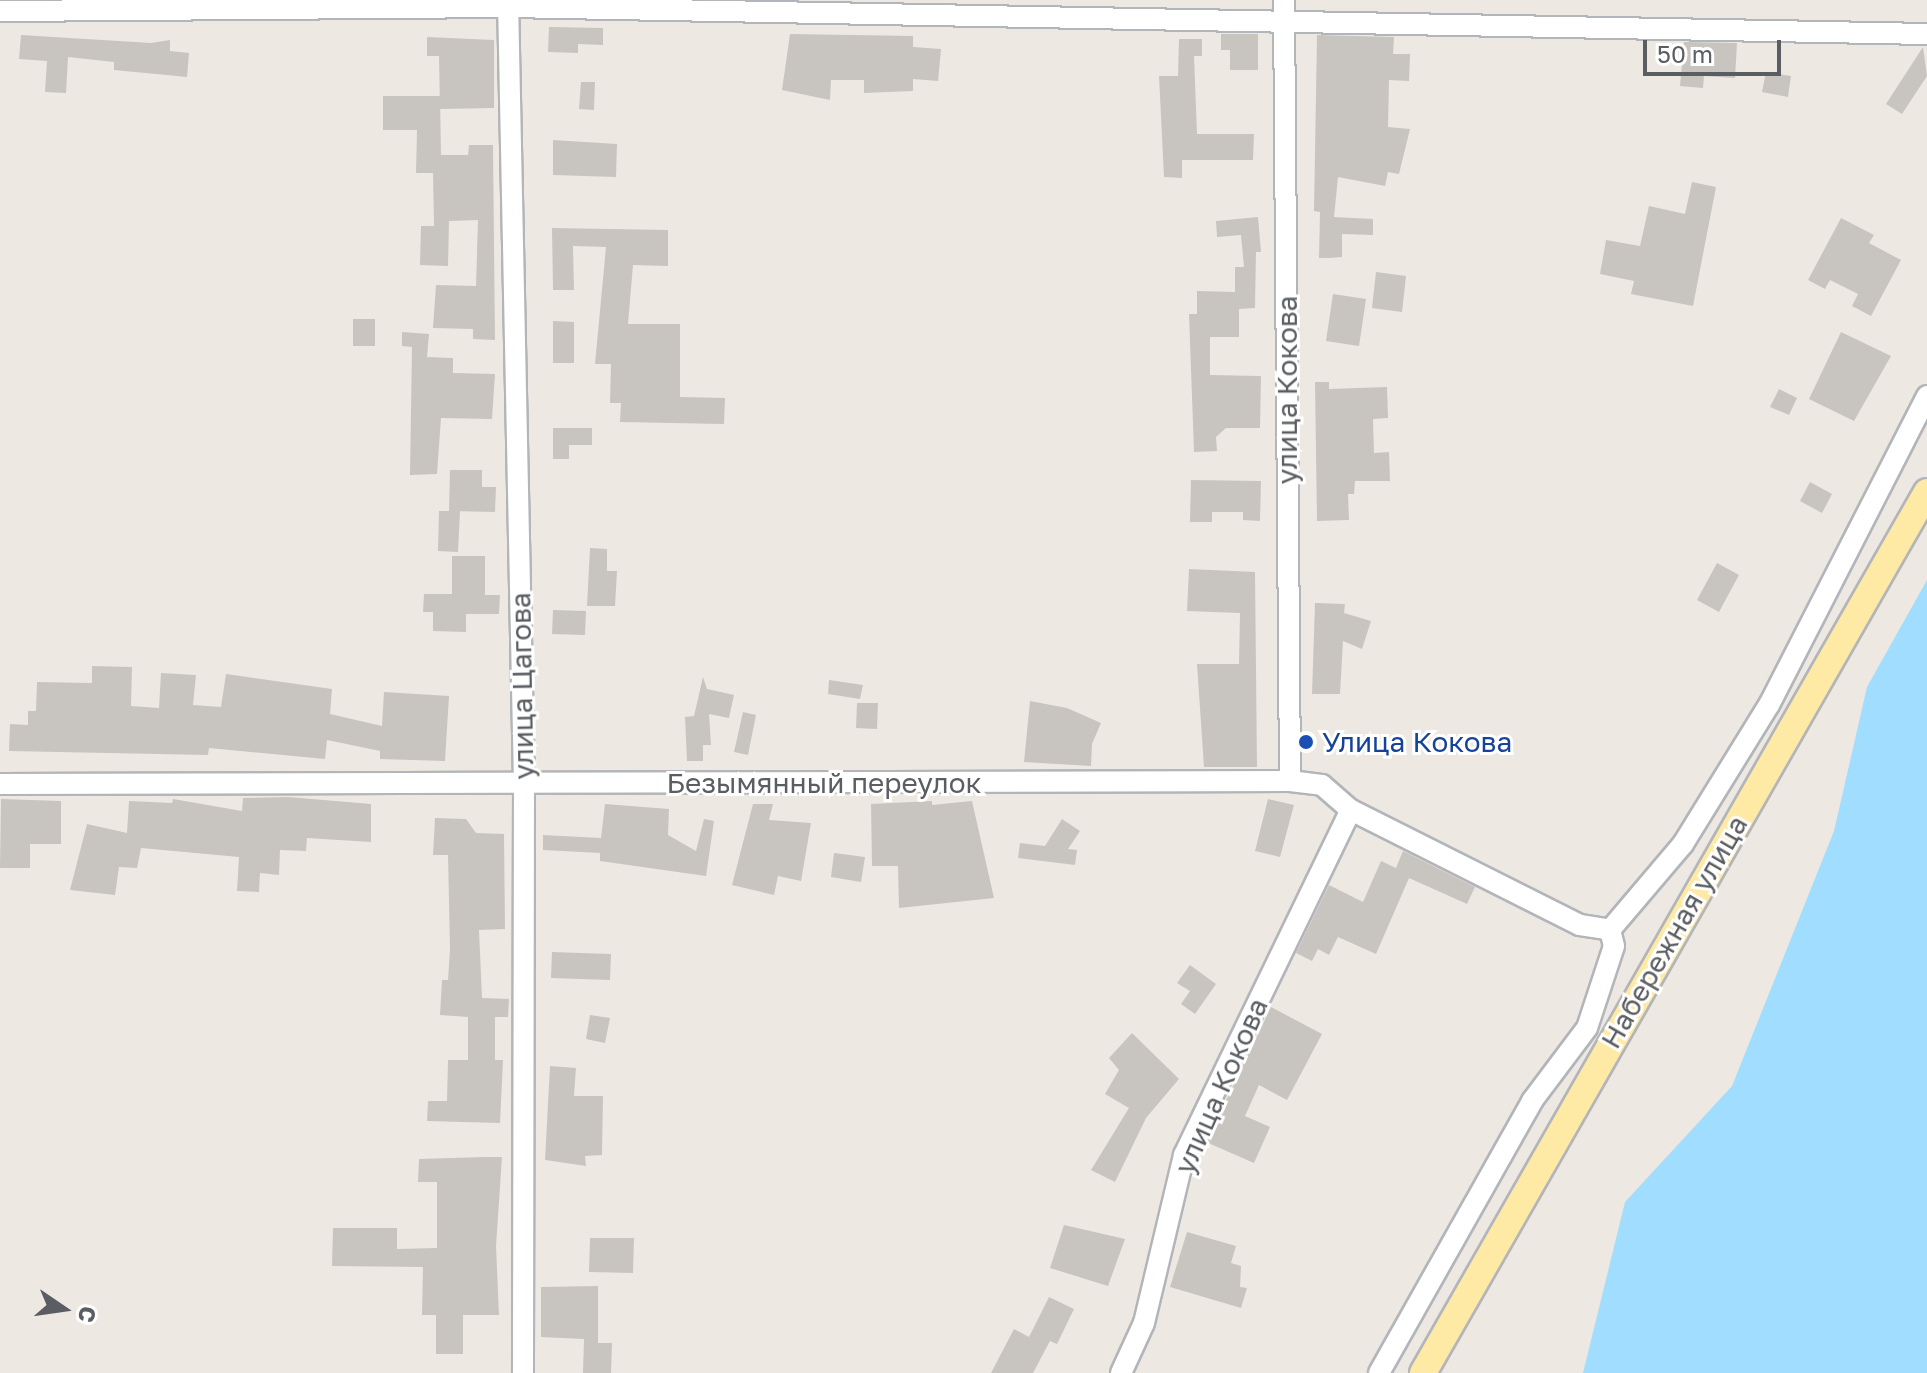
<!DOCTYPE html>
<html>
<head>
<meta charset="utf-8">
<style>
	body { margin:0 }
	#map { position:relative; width:1927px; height:1373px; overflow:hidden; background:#ede9e2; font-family:"Golos Text",sans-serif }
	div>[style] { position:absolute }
	.water>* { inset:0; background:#a0ddfe }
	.building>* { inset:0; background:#c8c4bf }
	.roads { filter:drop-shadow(2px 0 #b2b5b9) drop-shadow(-2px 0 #b2b5b9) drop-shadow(0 2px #b2b5b9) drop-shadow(0 -2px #b2b5b9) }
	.minor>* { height:20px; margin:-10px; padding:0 10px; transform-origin:10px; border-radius:10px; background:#fff }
	.major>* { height:26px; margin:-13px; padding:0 13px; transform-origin:13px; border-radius:13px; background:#fee9a5 }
	.dots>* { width:22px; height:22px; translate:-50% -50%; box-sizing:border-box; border:4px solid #fff; border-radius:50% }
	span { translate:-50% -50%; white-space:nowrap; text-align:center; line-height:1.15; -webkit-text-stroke:6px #fff; paint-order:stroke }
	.street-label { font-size:28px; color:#5a5e62 }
	.transit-label { font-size:28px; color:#164399 }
	.left { translate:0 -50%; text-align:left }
	.north { position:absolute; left:24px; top:1269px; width:80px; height:80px; -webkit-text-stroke:6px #fff; paint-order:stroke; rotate:103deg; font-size:22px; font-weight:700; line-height:32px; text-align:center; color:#5a5e62 }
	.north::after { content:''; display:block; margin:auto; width:28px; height:36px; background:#5a5e62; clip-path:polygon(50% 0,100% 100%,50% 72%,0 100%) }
	.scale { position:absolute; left:1643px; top:40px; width:138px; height:36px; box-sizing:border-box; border:4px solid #5a5e62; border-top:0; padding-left:10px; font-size:24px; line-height:28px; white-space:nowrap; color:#5a5e62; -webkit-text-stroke:6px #fff; paint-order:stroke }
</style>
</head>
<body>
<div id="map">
	<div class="water">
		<i style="clip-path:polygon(1927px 580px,1927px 1373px,1583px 1373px,1625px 1202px,1732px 1086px,1834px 831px,1867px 687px)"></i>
	</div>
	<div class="building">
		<i style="clip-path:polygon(549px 27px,603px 28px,603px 45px,578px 44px,578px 53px,548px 52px)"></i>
		<i style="clip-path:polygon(790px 34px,913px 36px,913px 47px,941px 49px,938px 81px,913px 79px,913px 91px,864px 93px,864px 80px,831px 80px,830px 100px,782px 90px)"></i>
		<i style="clip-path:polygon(1221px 34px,1258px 34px,1258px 70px,1230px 70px,1230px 50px,1221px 50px)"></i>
		<i style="clip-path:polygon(21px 35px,151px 43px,170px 40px,170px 51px,189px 53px,187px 77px,114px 70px,114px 62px,68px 57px,66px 93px,45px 92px,47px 61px,19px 59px)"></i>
		<i style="clip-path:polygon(1317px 35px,1394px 37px,1393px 54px,1410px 54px,1409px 81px,1389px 80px,1388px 127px,1410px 129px,1399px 174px,1388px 172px,1385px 186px,1338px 177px,1334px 217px,1373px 219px,1373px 235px,1342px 234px,1342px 257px,1330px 258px,1319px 258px,1320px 212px,1314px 211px)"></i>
		<i style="clip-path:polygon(427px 37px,494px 40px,494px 108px,440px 109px,439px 56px,427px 56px)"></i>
		<i style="clip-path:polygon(1179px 39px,1202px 39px,1202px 56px,1194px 56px,1197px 134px,1254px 134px,1253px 160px,1182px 160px,1182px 178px,1164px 177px,1159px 76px,1178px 76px)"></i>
		<i style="clip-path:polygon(1684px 42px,1737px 43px,1735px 78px,1704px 76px,1703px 88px,1680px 86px)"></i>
		<i style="clip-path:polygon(1923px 47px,1927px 76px,1902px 114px,1886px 104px)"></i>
		<i style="clip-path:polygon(1766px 72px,1791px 76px,1788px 97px,1762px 92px)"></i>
		<i style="clip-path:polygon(581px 82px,595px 82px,594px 110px,579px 109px)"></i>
		<i style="clip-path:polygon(383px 96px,440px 96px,441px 155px,468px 155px,469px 145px,493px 145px,495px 340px,473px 339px,473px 329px,433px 328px,436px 285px,476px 286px,478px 220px,449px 221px,448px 266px,420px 265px,421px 226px,434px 226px,433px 173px,416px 173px,417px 130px,383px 130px)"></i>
		<i style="clip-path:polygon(553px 140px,617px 144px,616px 177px,553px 175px)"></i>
		<i style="clip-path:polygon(1692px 182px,1716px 187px,1693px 306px,1631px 294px,1634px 281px,1600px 274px,1606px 240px,1640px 246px,1649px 206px,1685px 214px)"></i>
		<i style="clip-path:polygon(1258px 217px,1261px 252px,1256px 252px,1255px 308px,1239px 309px,1239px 337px,1210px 337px,1210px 375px,1261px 376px,1260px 428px,1226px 428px,1216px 437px,1217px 451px,1194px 452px,1189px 314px,1197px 314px,1197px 291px,1235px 292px,1235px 267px,1244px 267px,1241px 235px,1217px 237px,1216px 221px)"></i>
		<i style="clip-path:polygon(1841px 218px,1874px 235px,1869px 243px,1901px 260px,1871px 316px,1852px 306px,1858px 294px,1830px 280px,1825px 289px,1808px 280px)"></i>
		<i style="clip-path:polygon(552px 228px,668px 230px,668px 266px,633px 265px,628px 324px,680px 324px,680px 397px,725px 398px,724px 424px,620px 422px,621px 403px,610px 403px,611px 364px,595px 364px,606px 247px,573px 246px,574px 290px,553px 290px)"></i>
		<i style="clip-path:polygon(1376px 272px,1406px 276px,1402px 312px,1372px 308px)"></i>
		<i style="clip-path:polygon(1333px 294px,1366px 299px,1359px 346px,1326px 341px)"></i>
		<i style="clip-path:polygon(353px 319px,375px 319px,375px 346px,353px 346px)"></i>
		<i style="clip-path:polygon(553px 321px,574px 322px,574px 363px,553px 363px)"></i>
		<i style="clip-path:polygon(402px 332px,429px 334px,427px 357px,453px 358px,453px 373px,495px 374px,492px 419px,441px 418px,437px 474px,410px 475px,412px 347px,402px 346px)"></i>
		<i style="clip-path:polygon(1841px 332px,1891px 356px,1854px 421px,1809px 399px)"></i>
		<i style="clip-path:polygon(1315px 382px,1329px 382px,1329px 389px,1387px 387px,1388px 418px,1373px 419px,1374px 453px,1389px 452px,1390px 481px,1355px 481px,1354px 494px,1348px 494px,1349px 520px,1317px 521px)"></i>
		<i style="clip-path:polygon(1779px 389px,1797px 398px,1789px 415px,1770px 407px)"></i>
		<i style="clip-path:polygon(553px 428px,592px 428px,592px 445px,569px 445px,569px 459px,553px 459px)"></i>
		<i style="clip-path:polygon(450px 470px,482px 470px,482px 487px,496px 487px,495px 512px,449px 511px)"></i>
		<i style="clip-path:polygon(1191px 480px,1261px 481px,1260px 521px,1243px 520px,1243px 512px,1212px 512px,1212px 522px,1190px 522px)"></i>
		<i style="clip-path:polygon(1810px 482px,1832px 494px,1822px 513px,1800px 501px)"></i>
		<i style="clip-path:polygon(439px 511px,460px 511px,458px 552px,438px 551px)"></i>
		<i style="clip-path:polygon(590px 548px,607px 549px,607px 571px,617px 571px,615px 606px,587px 606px)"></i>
		<i style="clip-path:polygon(452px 556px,485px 556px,485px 595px,500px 595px,499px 614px,466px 614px,466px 632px,433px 631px,433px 612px,423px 612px,424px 594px,452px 594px)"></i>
		<i style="clip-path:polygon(1717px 563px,1739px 575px,1719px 612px,1697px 600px)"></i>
		<i style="clip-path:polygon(1189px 569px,1255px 572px,1257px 767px,1204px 767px,1197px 664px,1239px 664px,1240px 613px,1187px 611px)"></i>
		<i style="clip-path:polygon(1315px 603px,1345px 604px,1344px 613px,1371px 621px,1362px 649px,1343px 641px,1340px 694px,1312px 694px)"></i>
		<i style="clip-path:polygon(553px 610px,586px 611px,585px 635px,552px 634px)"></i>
		<i style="clip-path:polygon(92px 666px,132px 667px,131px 706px,159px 708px,161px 673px,196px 675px,193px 705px,221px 707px,226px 674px,332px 689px,330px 714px,382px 726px,384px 692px,449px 696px,445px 761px,380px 759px,380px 751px,327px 740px,325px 759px,209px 748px,208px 755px,9px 751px,10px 724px,28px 725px,28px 711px,36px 711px,37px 682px,92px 683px)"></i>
		<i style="clip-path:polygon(703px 677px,707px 689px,734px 695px,729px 718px,709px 714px,711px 745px,703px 745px,703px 761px,687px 761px,685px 717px,694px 716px)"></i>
		<i style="clip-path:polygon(829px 680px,863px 685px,860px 699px,828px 694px)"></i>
		<i style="clip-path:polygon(1030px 701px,1067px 708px,1101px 723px,1092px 744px,1091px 766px,1024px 762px)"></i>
		<i style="clip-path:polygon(857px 703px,878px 703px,877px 729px,856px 728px)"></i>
		<i style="clip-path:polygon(743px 712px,756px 715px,748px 755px,734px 752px)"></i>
		<i style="clip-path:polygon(288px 797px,371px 804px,371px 842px,307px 838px,306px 851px,280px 850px,279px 875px,260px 873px,259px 892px,237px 891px,239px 857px,141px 848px,137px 868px,119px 867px,115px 895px,70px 890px,87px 824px,127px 833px,129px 801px,172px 803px,173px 799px,242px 811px,243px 798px)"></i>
		<i style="clip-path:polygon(1px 799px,61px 801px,61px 844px,30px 844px,30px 868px,0 868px)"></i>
		<i style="clip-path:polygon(1268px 799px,1294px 805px,1280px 857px,1255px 851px)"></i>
		<i style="clip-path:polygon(932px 801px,932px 805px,972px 801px,994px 898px,899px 908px,898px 866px,872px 866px,871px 804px)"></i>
		<i style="clip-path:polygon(605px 804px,669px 809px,668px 835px,696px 851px,704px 819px,714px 821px,706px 876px,600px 861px,600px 853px,543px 850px,543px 835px,601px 838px)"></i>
		<i style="clip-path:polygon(753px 804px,773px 804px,769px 820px,811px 823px,801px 881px,778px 876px,774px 895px,732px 885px)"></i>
		<i style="clip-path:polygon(435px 818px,466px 819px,476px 833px,504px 834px,505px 929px,479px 930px,482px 998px,509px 999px,508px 1017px,495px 1017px,495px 1060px,503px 1060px,500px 1123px,427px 1121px,428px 1101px,447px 1101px,448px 1060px,468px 1060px,468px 1017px,440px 1015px,442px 980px,448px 980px,450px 949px,448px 855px,433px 855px)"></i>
		<i style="clip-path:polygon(1062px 819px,1080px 831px,1068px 849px,1077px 850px,1075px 865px,1018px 858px,1020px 843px,1045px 846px)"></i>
		<i style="clip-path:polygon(1403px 851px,1475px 887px,1467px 904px,1409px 878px,1376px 954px,1338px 937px,1329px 955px,1318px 949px,1312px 961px,1296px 953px,1329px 885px,1363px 902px,1381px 861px,1396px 868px)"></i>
		<i style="clip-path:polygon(834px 853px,865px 857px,861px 882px,831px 877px)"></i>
		<i style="clip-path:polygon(552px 952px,611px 954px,610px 980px,551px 978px)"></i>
		<i style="clip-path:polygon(1190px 965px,1216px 984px,1195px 1014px,1181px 1004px,1190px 991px,1177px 983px)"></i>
		<i style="clip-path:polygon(1271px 1007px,1322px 1034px,1287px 1100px,1259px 1085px,1245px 1116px,1270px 1127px,1254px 1163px,1206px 1142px)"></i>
		<i style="clip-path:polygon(590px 1015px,610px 1018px,605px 1043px,586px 1039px)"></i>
		<i style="clip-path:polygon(1132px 1033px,1179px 1079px,1146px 1118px,1115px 1182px,1091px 1170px,1129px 1108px,1105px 1094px,1119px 1070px,1109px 1058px)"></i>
		<i style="clip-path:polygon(550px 1066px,576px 1068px,574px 1096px,603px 1096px,602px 1155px,585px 1156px,586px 1166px,545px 1160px)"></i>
		<i style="clip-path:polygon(484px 1157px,502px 1157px,496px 1246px,499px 1315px,463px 1315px,463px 1354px,436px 1354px,436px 1315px,422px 1315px,423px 1267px,332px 1266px,333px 1228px,397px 1228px,397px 1249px,437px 1248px,437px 1182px,418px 1182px,419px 1159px)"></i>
		<i style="clip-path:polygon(1064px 1225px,1125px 1239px,1108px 1286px,1050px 1268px)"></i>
		<i style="clip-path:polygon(1187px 1232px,1236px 1246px,1231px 1263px,1241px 1266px,1240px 1287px,1247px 1288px,1241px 1308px,1170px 1287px)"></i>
		<i style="clip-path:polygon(590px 1238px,634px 1238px,633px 1273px,589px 1272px)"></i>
		<i style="clip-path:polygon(598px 1286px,598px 1343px,612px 1343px,611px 1373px,583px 1373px,584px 1339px,541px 1337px,541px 1287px)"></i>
		<i style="clip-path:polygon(1049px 1297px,1074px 1309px,1057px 1344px,1050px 1341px,1033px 1373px,991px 1373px,1014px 1329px,1029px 1337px)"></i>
	</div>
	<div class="roads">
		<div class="minor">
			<i style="left:508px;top:0;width:784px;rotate:88.83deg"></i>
			<i style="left:524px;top:784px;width:589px;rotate:90.1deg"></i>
			<i style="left:1284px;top:0;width:781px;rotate:89.56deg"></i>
			<i style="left:0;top:11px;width:508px;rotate:-0.45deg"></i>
			<i style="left:508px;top:7px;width:1419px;rotate:1.09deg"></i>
			<i style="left:0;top:784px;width:1290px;rotate:-0.13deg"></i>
			<i style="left:1290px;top:781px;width:32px;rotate:7deg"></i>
			<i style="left:1322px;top:785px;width:38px;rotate:41deg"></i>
			<i style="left:1351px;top:810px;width:256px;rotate:26.7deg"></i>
			<i style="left:1580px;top:925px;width:30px;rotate:9deg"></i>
			<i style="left:1121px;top:1373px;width:55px;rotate:-65.3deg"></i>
			<i style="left:1144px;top:1323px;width:173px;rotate:-76.6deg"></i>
			<i style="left:1184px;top:1155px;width:383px;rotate:-64.2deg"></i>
			<i style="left:1379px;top:1373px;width:312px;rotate:-60.6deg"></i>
			<i style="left:1532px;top:1101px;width:91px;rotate:-53deg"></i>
			<i style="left:1587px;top:1028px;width:86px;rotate:-71.8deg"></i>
			<i style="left:1614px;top:946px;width:16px;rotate:-104deg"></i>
			<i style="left:1610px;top:930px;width:113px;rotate:-49.7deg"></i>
			<i style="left:1683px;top:844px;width:163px;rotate:-58.3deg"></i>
			<i style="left:1769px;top:705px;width:347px;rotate:-62.9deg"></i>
		</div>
		<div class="major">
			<i style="left:1423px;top:1373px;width:1015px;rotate:-60.23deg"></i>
		</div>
	</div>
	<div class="dots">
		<i style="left:1306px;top:742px;background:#1a4fb4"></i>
	</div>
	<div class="street-label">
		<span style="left:1287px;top:390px;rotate:-90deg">улица Кокова</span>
		<span style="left:522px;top:686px;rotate:-91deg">улица Цагова</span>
		<span style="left:824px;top:783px">Безымянный переулок</span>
		<span style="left:1674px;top:932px;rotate:-60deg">Набережная улица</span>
		<span style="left:1221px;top:1086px;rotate:-66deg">улица Кокова</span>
	</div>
	<div class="transit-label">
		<span class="left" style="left:1322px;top:742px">Улица Кокова</span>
	</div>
	<div class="north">С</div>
	<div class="scale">50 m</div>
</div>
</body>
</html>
